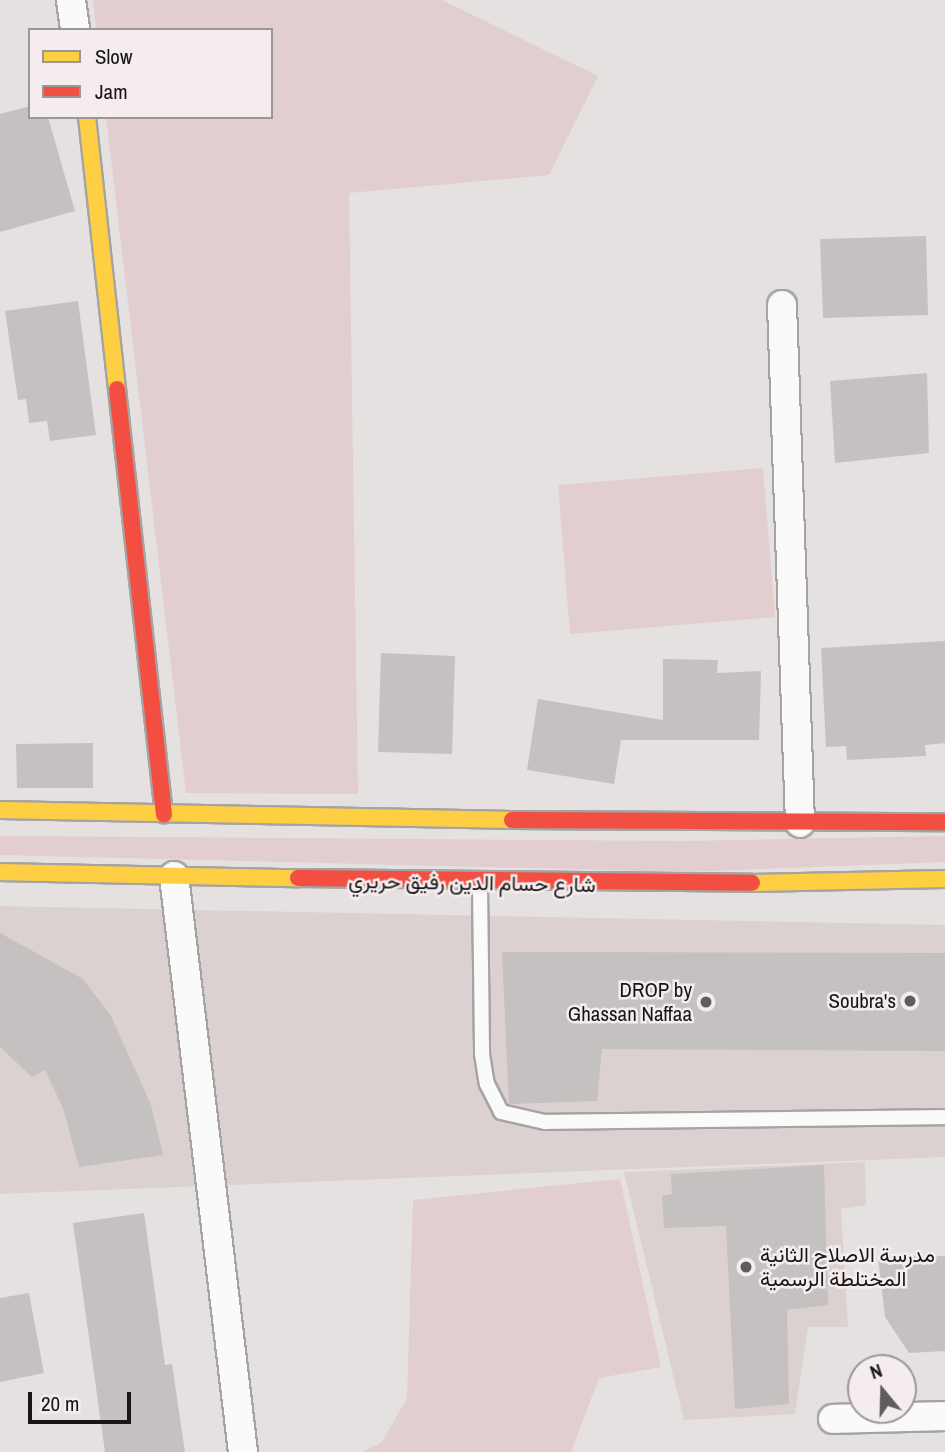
<!DOCTYPE html>
<html>
<head>
<meta charset="utf-8">
<style>
	body { margin:0 }
	#map { position:relative; width:945px; height:1452px; overflow:hidden; background:#e6e1e1; font-family:"Archivo Narrow",Vazirmatn,sans-serif }
	div>[style] { position:absolute }
	.built>* { inset:0; background:#dcd1d1 }
	.green>* { inset:0; background:#e2cece }
	.building>* { inset:0; background:#c4c1c0 }
	.roads { filter:drop-shadow(2px 0 #a6a3a3) drop-shadow(-2px 0 #a6a3a3) drop-shadow(0 2px #a6a3a3) drop-shadow(0 -2px #a6a3a3) }
	.lane>* { height:14px; margin:-7px; padding:0 7px; transform-origin:7px; border-radius:7px; background:#fbfafa }
	.street>* { height:28px; margin:-14px; padding:0 14px; transform-origin:14px; border-radius:14px; background:#fbfafa }
	.slow>* { height:16px; margin:-8px; padding:0 8px; transform-origin:8px; border-radius:8px; background:#ffcf43 }
	.jam>* { height:16px; margin:-8px; padding:0 8px; transform-origin:8px; border-radius:8px; background:#f24e42 }
	.dots>* { width:19px; height:19px; translate:-50% -50%; box-sizing:border-box; border:4px solid #f5eded; border-radius:50% }
	span { translate:-50% -50%; white-space:nowrap; text-align:center; line-height:1.15; -webkit-text-stroke:5px #f5eded; paint-order:stroke }
	.street-label { font-size:21px; color:#171515 }
	.poi-label { font-size:21px; color:#171515 }
	.right { translate:-100% -50%; text-align:right }
	.left { translate:0 -50%; text-align:left }
	.legend { position:absolute; left:28px; top:28px; width:245px; height:91px; box-sizing:border-box; background:#f5eded; border:2px solid #9c9797; margin:0; padding:9px 12px; list-style:none; font-size:21px; color:#171515 }
	.legend li { display:flex; align-items:center; gap:14px; height:35px }
	.legend b { width:35px; border:2px solid #9c9797 }
	.north { position:absolute; left:847px; top:1354px; width:70px; height:70px; box-sizing:border-box; background:#f5eded; border:2px solid #9c9797; border-radius:50%; rotate:341deg; font-size:19px; font-weight:700; line-height:28px; text-align:center; color:#171515 }
	.north::after { content:''; display:block; margin:auto; width:24px; height:32px; background:#5f5c5c; clip-path:polygon(50% 0,100% 100%,50% 72%,0 100%) }
	.scale { position:absolute; left:28px; top:1392px; width:103px; height:32px; box-sizing:border-box; border:4px solid #171515; border-top:0; padding-left:9px; font-size:21px; line-height:24px; white-space:nowrap; color:#171515; -webkit-text-stroke:5px #f5eded; paint-order:stroke }
</style>
</head>
<body>
<div id="map">
	<div class="built">
		<i style="clip-path:polygon(0 906px,945px 925px,945px 1157px,0 1194px)"></i>
		<i style="clip-path:polygon(865px 1162px,866px 1205px,841px 1209px,848px 1327px,808px 1327px,795px 1414px,684px 1420px,624px 1172px)"></i>
	</div>
	<div class="green">
		<i style="clip-path:polygon(93px 0,442px 0,598px 76px,549px 175px,349px 193px,358px 794px,186px 793px,106px 117px,271px 117px,271px 30px,96px 30px)"></i>
		<i style="clip-path:polygon(763px 468px,775px 617px,570px 634px,558px 485px)"></i>
		<i style="clip-path:polygon(0 836px,684px 841px,945px 836px,945px 862px,686px 872px,0 855px)"></i>
		<i style="clip-path:polygon(620px 1179px,661px 1367px,599px 1378px,571px 1452px,362px 1452px,382px 1442px,407px 1398px,413px 1200px)"></i>
	</div>
	<div class="building">
		<i style="clip-path:polygon(30px 106px,30px 117px,48px 117px,75px 211px,0 232px,0 114px)"></i>
		<i style="clip-path:polygon(926px 236px,928px 315px,823px 318px,820px 239px)"></i>
		<i style="clip-path:polygon(78px 301px,96px 435px,50px 441px,47px 421px,29px 423px,26px 399px,18px 400px,5px 311px)"></i>
		<i style="clip-path:polygon(927px 373px,929px 453px,835px 463px,830px 381px)"></i>
		<i style="clip-path:polygon(945px 641px,945px 743px,925px 745px,926px 756px,847px 760px,846px 746px,826px 747px,821px 648px)"></i>
		<i style="clip-path:polygon(381px 653px,455px 656px,452px 754px,378px 752px)"></i>
		<i style="clip-path:polygon(663px 659px,718px 660px,717px 673px,761px 671px,759px 740px,621px 740px,614px 784px,527px 770px,538px 699px,663px 720px)"></i>
		<i style="clip-path:polygon(93px 743px,93px 788px,17px 788px,16px 744px)"></i>
		<i style="clip-path:polygon(0 933px,83px 979px,111px 1016px,151px 1105px,163px 1155px,79px 1167px,63px 1108px,45px 1070px,32px 1077px,0 1047px)"></i>
		<i style="clip-path:polygon(502px 952px,945px 953px,945px 1051px,602px 1049px,597px 1101px,509px 1104px)"></i>
		<i style="clip-path:polygon(824px 1165px,828px 1305px,787px 1310px,789px 1404px,735px 1409px,726px 1226px,664px 1228px,662px 1196px,672px 1194px,671px 1174px)"></i>
		<i style="clip-path:polygon(144px 1213px,165px 1365px,172px 1364px,185px 1452px,105px 1452px,73px 1223px)"></i>
		<i style="clip-path:polygon(945px 1256px,945px 1351px,909px 1353px,885px 1317px,878px 1257px)"></i>
		<i style="clip-path:polygon(29px 1293px,44px 1373px,0 1382px,0 1298px)"></i>
	</div>
	<div class="roads">
		<div class="lane">
			<i style="left:480px;top:885px;width:169px;rotate:89.3deg"></i>
			<i style="left:482px;top:1054px;width:30px;rotate:81deg"></i>
			<i style="left:487px;top:1084px;width:31px;rotate:63deg"></i>
			<i style="left:501px;top:1112px;width:45px;rotate:12.8deg"></i>
			<i style="left:545px;top:1122px;width:400px;rotate:-0.7deg"></i>
		</div>
		<div class="street">
			<i style="left:71px;top:0;width:30px;rotate:82deg"></i>
			<i style="left:782px;top:305px;width:518px;rotate:88.01deg"></i>
			<i style="left:174px;top:876px;width:580px;rotate:83.17deg"></i>
			<i style="left:833px;top:1419px;width:112px;rotate:-1.5deg"></i>
		</div>
		<div class="slow">
			<i style="left:87px;top:117px;width:274px;rotate:83.7deg"></i>
			<i style="left:0;top:810px;width:512px;rotate:1.12deg"></i>
			<i style="left:0;top:872px;width:298px;rotate:1.2deg"></i>
			<i style="left:752px;top:883px;width:193px;rotate:-1.2deg"></i>
		</div>
		<div class="jam">
			<i style="left:117px;top:389px;width:428px;rotate:83.7deg"></i>
			<i style="left:512px;top:820px;width:433px;rotate:0.3deg"></i>
			<i style="left:298px;top:878px;width:454px;rotate:0.6deg"></i>
		</div>
	</div>
	<div class="dots">
		<i style="left:910px;top:1001px;background:#5f5c5c"></i>
		<i style="left:706px;top:1002px;background:#5f5c5c"></i>
		<i style="left:746px;top:1267px;background:#5f5c5c"></i>
	</div>
	<div class="street-label">
		<span style="left:472px;top:883px;rotate:1deg">شارع حسام الدين رفيق حريري</span>
	</div>
	<div class="poi-label">
		<span class="right" style="left:692px;top:1002px">DROP by<br>Ghassan Naffaa</span>
		<span class="right" style="left:896px;top:1001px">Soubra's</span>
		<span class="left" style="left:760px;top:1267px">مدرسة الاصلاح الثانية<br>المختلطة الرسمية</span>
	</div>
	<ul class="legend">
	<li><b style="height:9px;background:#ffcf43"></b>Slow</li>
	<li><b style="height:9px;background:#f24e42"></b>Jam</li>
	</ul>
	<div class="north">N</div>
	<div class="scale">20 m</div>
</div>
</body>
</html>
